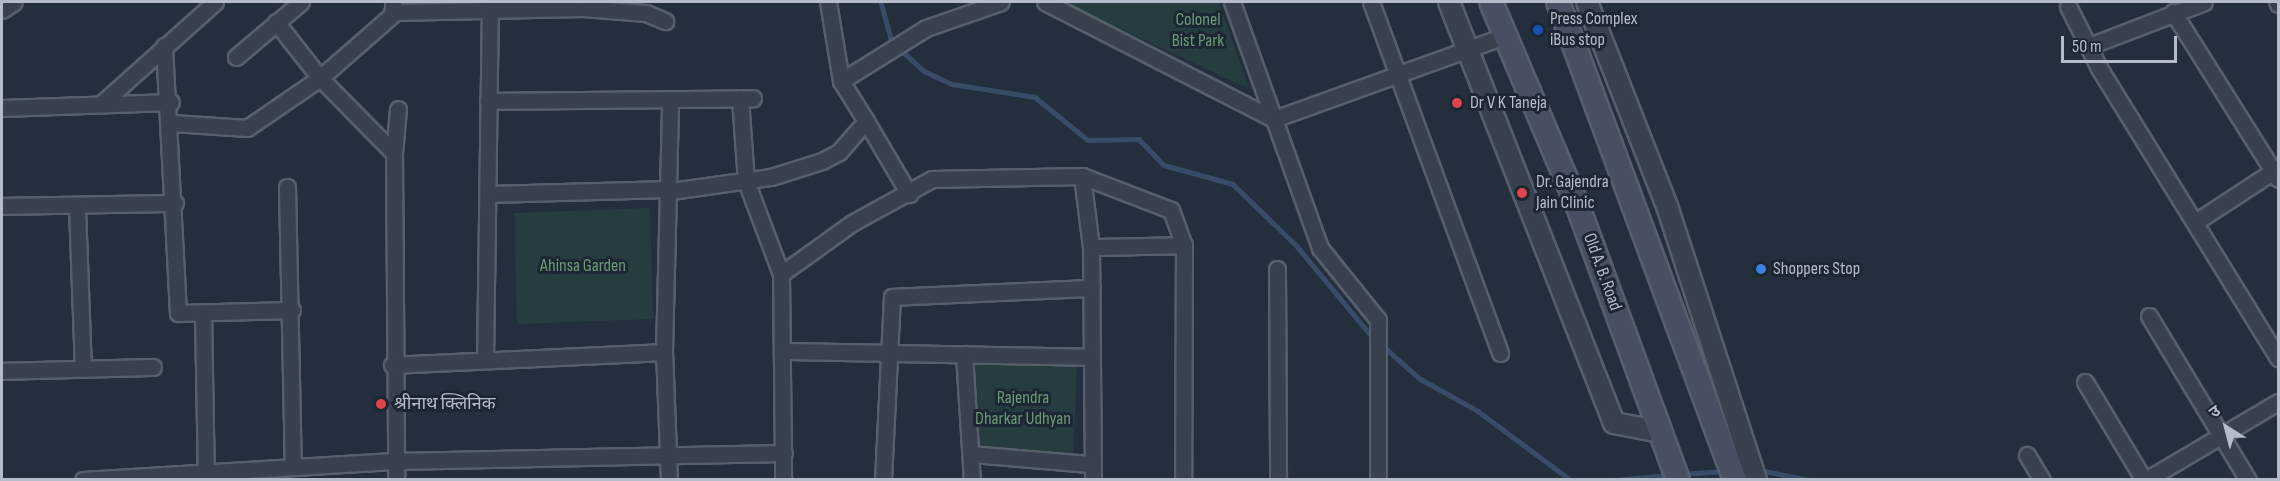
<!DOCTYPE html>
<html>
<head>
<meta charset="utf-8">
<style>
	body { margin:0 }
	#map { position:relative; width:2280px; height:481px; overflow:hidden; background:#242f3e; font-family:"Sofia Sans Condensed","Noto Sans Devanagari",sans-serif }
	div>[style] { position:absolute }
	.green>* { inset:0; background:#263c3f }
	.stream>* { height:4.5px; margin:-2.25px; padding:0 2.25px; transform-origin:2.25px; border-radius:2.25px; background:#394c67 }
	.roads { filter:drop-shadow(2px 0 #565f6c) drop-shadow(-2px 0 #565f6c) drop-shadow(0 2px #565f6c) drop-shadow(0 -2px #565f6c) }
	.minor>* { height:15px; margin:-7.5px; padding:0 7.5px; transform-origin:7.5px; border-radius:7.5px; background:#38414e }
	.tertiary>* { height:20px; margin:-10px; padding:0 10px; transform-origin:10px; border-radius:10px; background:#38414e }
	.secondary>* { height:22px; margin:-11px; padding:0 11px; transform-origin:11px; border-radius:11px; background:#465061 }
	.dots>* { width:16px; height:16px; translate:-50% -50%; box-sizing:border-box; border:3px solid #1d2633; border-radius:50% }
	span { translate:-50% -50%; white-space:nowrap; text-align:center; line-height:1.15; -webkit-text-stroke:6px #1d2633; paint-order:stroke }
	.poi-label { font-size:18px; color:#b4bcc9 }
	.left { translate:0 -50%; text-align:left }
	.park-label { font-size:18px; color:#6b9a76 }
	.street-label { font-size:18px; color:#b4bcc9 }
	.frame { position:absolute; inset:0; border:3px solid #b4bcc9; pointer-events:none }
	.north { position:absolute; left:2196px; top:397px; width:60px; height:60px; -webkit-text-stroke:4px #1d2633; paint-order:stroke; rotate:324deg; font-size:16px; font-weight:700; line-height:24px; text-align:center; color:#b4bcc9 }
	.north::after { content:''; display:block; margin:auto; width:21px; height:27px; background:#b4bcc9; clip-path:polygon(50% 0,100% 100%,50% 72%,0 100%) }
	.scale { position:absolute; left:2061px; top:36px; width:116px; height:27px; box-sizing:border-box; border:3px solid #b4bcc9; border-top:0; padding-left:8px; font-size:18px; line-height:21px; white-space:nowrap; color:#b4bcc9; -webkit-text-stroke:4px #1d2633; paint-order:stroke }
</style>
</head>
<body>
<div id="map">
	<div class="green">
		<i style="clip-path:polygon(1219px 2px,1249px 89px,1065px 3px,1068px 2px)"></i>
		<i style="clip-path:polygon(650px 208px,653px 319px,517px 324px,514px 213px)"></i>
		<i style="clip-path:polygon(972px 360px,1077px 364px,1073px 459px,969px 456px)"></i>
	</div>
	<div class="stream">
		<i style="left:881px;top:2px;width:41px;rotate:74.6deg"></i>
		<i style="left:892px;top:42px;width:43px;rotate:42.2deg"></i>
		<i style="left:924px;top:71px;width:31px;rotate:25deg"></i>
		<i style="left:952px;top:84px;width:84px;rotate:8.9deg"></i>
		<i style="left:1035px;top:97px;width:68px;rotate:39.1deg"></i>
		<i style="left:1088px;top:140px;width:51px;rotate:-1.1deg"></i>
		<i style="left:1139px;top:139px;width:36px;rotate:46deg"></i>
		<i style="left:1164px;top:165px;width:72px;rotate:15.4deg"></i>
		<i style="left:1233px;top:184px;width:88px;rotate:44.1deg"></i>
		<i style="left:1296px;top:245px;width:122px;rotate:50.3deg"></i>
		<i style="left:1383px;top:346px;width:48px;rotate:41.6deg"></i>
		<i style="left:1419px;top:378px;width:68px;rotate:29.2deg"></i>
		<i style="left:1478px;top:411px;width:116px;rotate:36.6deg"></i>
		<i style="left:1759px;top:470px;width:52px;rotate:11.1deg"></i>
		<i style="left:1682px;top:474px;width:42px;rotate:-4.1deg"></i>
		<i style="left:1613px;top:480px;width:57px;rotate:-5deg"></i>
	</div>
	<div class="roads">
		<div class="minor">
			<i style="left:1045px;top:2px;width:257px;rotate:27.1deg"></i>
			<i style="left:1274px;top:119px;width:242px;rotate:-19.8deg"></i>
			<i style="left:1232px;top:2px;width:261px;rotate:70.3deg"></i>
			<i style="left:1320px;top:248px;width:92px;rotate:51.1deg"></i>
			<i style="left:1378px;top:320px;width:160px;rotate:90deg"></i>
			<i style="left:1371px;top:2px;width:374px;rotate:69.8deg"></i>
			<i style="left:2277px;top:2px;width:2px;rotate:63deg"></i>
			<i style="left:2068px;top:6px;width:69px;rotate:63.4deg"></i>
			<i style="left:2099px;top:68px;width:341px;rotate:58.3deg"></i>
			<i style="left:2px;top:10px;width:14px;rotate:-34deg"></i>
			<i style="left:392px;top:12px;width:191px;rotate:-1.2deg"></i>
			<i style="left:583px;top:8px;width:63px;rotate:4.5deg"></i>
			<i style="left:646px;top:13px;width:21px;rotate:23deg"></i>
			<i style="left:2173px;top:12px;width:197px;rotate:57.8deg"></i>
			<i style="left:276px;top:22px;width:71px;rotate:51.8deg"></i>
			<i style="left:320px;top:78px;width:105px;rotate:45.4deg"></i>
			<i style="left:394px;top:153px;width:327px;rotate:89.6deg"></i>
			<i style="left:164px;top:46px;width:267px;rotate:87deg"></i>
			<i style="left:178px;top:313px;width:114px;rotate:-1.5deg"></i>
			<i style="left:2089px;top:46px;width:123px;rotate:-20.9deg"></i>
			<i style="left:236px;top:57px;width:85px;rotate:-40.2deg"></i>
			<i style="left:841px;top:81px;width:100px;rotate:-31.9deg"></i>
			<i style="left:926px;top:28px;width:79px;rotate:-19.1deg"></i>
			<i style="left:740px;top:98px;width:83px;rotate:85.9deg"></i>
			<i style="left:746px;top:181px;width:99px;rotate:69.4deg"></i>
			<i style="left:781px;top:274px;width:206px;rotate:89.4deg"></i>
			<i style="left:488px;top:101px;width:265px;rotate:-0.6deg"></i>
			<i style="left:101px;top:104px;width:153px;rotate:-41.8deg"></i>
			<i style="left:2px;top:108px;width:169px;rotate:-2deg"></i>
			<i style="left:866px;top:121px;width:85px;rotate:59.5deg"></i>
			<i style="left:172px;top:123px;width:75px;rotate:3.8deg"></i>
			<i style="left:247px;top:128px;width:88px;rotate:-34.4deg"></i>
			<i style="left:320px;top:78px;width:97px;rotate:-41.2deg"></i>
			<i style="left:393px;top:14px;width:12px;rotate:-90deg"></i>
			<i style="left:394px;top:153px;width:44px;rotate:-84.8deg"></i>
			<i style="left:1082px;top:176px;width:72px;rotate:82.8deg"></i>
			<i style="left:1091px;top:247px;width:233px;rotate:89.5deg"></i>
			<i style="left:287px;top:187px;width:278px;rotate:88.8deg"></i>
			<i style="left:671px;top:191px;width:101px;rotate:-8deg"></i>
			<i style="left:771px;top:177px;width:53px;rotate:-17.4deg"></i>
			<i style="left:822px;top:161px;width:19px;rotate:-28deg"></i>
			<i style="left:839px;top:152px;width:41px;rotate:-48.9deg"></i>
			<i style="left:866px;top:121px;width:47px;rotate:-122deg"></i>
			<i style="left:841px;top:81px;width:80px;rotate:-99.3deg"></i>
			<i style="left:488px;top:194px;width:182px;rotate:-1.6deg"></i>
			<i style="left:2px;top:206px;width:173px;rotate:-1deg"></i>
			<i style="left:77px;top:207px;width:162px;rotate:87.9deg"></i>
			<i style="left:2197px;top:221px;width:97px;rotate:-33.2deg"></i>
			<i style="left:1091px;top:247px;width:93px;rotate:-1.2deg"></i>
			<i style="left:1277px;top:269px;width:211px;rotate:89.7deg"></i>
			<i style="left:781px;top:274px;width:87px;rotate:-35.7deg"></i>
			<i style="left:852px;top:223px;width:91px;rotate:-28.8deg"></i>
			<i style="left:932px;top:179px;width:150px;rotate:-1.1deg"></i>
			<i style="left:1082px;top:176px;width:95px;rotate:20.9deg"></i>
			<i style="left:1171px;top:210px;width:37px;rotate:70deg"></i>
			<i style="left:1184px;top:245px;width:235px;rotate:90.2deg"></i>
			<i style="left:203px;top:313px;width:165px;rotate:89deg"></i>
			<i style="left:2149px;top:316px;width:192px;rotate:58.9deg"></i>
			<i style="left:783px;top:351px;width:309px;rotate:1.1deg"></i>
			<i style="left:964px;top:354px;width:126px;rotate:86.4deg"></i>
			<i style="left:485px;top:360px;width:358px;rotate:-89.2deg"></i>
			<i style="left:392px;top:365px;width:272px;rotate:-2.7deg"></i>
			<i style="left:2px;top:371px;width:151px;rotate:-1.5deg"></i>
			<i style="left:2085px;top:382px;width:114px;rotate:59deg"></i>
			<i style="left:971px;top:454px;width:120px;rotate:4.8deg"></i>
			<i style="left:2027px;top:455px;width:29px;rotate:59deg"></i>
			<i style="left:83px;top:480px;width:315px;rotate:-3.5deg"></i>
			<i style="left:397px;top:461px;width:387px;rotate:-1.2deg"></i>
			<i style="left:669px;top:480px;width:128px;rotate:-92.2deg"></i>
			<i style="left:664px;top:352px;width:253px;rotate:-88.6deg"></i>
			<i style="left:883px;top:480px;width:183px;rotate:-87.2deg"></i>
			<i style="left:892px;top:297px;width:200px;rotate:-2.6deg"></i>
			<i style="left:2146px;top:480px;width:153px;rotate:-30.6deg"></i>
		</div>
		<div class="tertiary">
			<i style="left:1449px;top:2px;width:452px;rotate:68.6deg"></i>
			<i style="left:1614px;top:423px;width:48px;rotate:10.8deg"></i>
			<i style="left:1587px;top:2px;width:219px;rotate:68.6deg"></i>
			<i style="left:1667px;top:206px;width:288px;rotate:72deg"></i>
		</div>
		<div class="secondary">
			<i style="left:1491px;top:2px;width:228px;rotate:67deg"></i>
			<i style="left:1580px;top:212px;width:285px;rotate:69.9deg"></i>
			<i style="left:1558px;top:2px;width:510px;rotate:69.68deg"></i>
		</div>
	</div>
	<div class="dots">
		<i style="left:1538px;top:30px;background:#1a4fb4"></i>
		<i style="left:1457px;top:103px;background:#e0444e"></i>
		<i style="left:1522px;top:193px;background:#e0444e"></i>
		<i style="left:1761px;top:269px;background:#3f7fe0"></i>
		<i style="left:381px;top:404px;background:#e0444e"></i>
	</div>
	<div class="poi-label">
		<span class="left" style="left:1550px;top:30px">Press Complex<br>iBus stop</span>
		<span class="left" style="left:1470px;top:103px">Dr V K Taneja</span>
		<span class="left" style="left:1536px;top:193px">Dr. Gajendra<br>Jain Clinic</span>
		<span class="left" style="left:1773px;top:269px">Shoppers Stop</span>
		<span class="left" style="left:394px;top:404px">श्रीनाथ क्लिनिक</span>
	</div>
	<div class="park-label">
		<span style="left:1198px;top:31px">Colonel<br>Bist Park</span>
		<span style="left:583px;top:266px">Ahinsa Garden</span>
		<span style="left:1023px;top:409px">Rajendra<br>Dharkar Udhyan</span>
	</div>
	<div class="street-label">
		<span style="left:1602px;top:272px;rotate:70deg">Old A. B. Road</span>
	</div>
	<div class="frame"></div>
	<div class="north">उ</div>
	<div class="scale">50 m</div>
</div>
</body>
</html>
